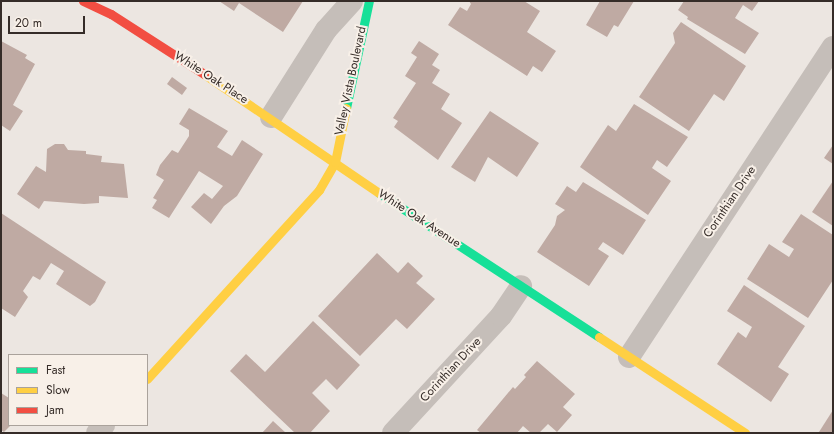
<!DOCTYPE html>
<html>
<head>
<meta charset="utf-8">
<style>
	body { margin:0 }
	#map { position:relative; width:834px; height:434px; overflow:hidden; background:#ece6e1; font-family:Jost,sans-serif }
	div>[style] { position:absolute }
	.building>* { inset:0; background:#bfaaa3 }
	.street>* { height:22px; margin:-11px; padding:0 11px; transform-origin:11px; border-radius:11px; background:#c5beb9 }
	.fast>* { height:9px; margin:-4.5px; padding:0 4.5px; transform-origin:4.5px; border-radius:4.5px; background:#16e098 }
	.slow>* { height:9px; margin:-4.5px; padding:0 4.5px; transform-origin:4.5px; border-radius:4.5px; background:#ffcf43 }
	.jam>* { height:9px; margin:-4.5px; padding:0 4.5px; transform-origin:4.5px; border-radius:4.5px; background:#f24e42 }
	span { translate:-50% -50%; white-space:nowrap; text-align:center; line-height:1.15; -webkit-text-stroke:4px #f8f0e8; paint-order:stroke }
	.street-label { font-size:12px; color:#352c28 }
	.frame { position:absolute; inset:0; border:2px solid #352c28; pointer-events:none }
	.legend { position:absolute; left:8px; top:354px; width:140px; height:72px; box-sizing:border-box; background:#f8f0e8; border:1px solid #aaa29b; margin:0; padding:5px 7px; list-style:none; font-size:12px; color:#352c28 }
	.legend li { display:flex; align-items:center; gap:8px; height:20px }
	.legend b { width:20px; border:1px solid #aaa29b }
	.scale { position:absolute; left:8px; top:16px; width:77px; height:18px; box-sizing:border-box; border:2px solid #352c28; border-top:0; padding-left:5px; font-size:12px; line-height:14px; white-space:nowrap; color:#352c28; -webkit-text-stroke:3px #f8f0e8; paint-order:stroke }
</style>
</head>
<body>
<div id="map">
	<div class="building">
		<i style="clip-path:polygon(219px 1px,303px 1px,283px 32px,239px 3px,234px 11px)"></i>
		<i style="clip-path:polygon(469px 1px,524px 1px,540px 11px,527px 32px,556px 51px,542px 72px,533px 66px,527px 76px,448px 25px,460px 7px,467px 11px,471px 4px)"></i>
		<i style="clip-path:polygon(600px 1px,634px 1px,618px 27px,614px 25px,607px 37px,586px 25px)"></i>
		<i style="clip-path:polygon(684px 1px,759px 1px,752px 11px,743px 5px,735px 18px,759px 33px,745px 54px,687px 19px,688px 17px,678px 10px)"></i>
		<i style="clip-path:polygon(681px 22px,746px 66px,724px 101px,714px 94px,689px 131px,639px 97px,675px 43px,673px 33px)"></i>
		<i style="clip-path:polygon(1px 41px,27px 55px,25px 58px,35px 64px,13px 105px,23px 111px,10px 131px,1px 125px)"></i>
		<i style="clip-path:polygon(419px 41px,439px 54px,432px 65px,440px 70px,432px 83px,450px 94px,441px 109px,462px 123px,438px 160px,394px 127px,398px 121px,393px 118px,416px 83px,405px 76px,417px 57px,411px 53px)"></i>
		<i style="clip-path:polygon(172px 77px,187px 88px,182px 95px,167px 84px)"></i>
		<i style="clip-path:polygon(634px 104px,688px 137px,667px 167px,657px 160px,652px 168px,671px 181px,648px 215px,580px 167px,608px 125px,616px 131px)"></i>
		<i style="clip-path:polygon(189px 108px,228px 131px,217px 147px,232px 156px,242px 140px,263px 154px,237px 196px,224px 206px,211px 224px,191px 207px,204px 193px,212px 199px,223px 186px,199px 171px,169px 218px,152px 208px,157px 200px,153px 198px,164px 180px,156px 175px,160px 165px,172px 150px,178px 153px,189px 136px,189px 130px,179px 124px)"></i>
		<i style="clip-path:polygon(490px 111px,539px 143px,517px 177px,488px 157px,475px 182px,451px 167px)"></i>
		<i style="clip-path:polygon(55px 144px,64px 144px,68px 150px,86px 151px,86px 154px,102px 156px,101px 162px,124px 164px,128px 198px,99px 196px,99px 203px,84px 204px,44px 201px,39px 209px,17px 194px,36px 166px,46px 172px,47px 149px)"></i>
		<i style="clip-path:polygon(833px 145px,833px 164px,824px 158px)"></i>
		<i style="clip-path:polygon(833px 181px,833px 226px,812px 212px)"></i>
		<i style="clip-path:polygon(583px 182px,646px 220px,623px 255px,603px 242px,598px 249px,609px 256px,589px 286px,537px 252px,555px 225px,557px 216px,565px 210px,555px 204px,567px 186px,576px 192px)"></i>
		<i style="clip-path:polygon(1px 213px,106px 282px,95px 302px,90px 306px,56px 284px,64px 271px,51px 263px,40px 280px,33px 276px,23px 291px,28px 297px,15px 317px,1px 308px)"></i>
		<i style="clip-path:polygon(801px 214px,833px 235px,833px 280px,808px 318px,747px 279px,769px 244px,789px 257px,794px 249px,782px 242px)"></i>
		<i style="clip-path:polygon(377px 253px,398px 273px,408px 262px,423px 276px,416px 283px,435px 299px,407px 329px,396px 319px,360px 356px,318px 316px)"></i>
		<i style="clip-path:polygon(744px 285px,805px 326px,778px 367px,789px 374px,771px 402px,717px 364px,738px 332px,746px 338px,752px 327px,727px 311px)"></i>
		<i style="clip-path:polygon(313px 321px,360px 365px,337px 390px,326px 379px,312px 393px,330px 411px,310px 433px,295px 433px,230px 371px,246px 354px,265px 372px)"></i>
		<i style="clip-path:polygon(537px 361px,575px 394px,563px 407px,572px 415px,557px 432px,548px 424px,539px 433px,531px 433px,523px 426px,517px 433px,481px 433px,477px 430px,513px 387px,515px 389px,526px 377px,524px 375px)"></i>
		<i style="clip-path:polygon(1px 393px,9px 398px,11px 425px,4px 432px,1px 430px)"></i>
		<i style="clip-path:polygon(833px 410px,833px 433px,821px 433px,819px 432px)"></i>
		<i style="clip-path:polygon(273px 421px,286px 433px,262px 433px)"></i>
	</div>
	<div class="street">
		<i style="left:271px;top:117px;width:103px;rotate:-57.7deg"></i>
		<i style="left:326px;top:30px;width:39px;rotate:-48deg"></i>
		<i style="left:629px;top:357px;width:371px;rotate:-56.7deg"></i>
		<i style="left:97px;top:433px;width:11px;rotate:-49deg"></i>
		<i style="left:393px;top:433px;width:159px;rotate:-47.3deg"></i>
		<i style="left:501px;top:316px;width:36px;rotate:-56deg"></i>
	</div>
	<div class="fast">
		<i style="left:346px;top:108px;width:109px;rotate:-77.9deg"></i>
		<i style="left:379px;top:193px;width:263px;rotate:33.2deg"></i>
	</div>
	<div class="slow">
		<i style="left:204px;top:74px;width:212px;rotate:34.2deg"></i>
		<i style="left:599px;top:337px;width:175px;rotate:33.3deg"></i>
		<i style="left:147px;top:379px;width:256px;rotate:-47.7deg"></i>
		<i style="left:319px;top:190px;width:32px;rotate:-60deg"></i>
		<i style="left:335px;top:162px;width:55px;rotate:-78.5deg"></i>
	</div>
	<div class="jam">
		<i style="left:83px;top:1px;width:31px;rotate:25deg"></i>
		<i style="left:111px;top:14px;width:111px;rotate:32.8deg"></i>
	</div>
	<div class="street-label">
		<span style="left:211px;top:78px;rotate:33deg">White Oak Place</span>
		<span style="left:351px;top:81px;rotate:-78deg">Valley Vista Boulevard</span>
		<span style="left:730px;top:202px;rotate:-56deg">Corinthian Drive</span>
		<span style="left:419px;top:219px;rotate:33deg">White Oak Avenue</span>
		<span style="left:451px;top:370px;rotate:-47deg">Corinthian Drive</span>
	</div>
	<div class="frame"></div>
	<ul class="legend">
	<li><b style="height:5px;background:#16e098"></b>Fast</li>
	<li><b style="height:5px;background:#ffcf43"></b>Slow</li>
	<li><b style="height:5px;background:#f24e42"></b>Jam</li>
	</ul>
	<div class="scale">20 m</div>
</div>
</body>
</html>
